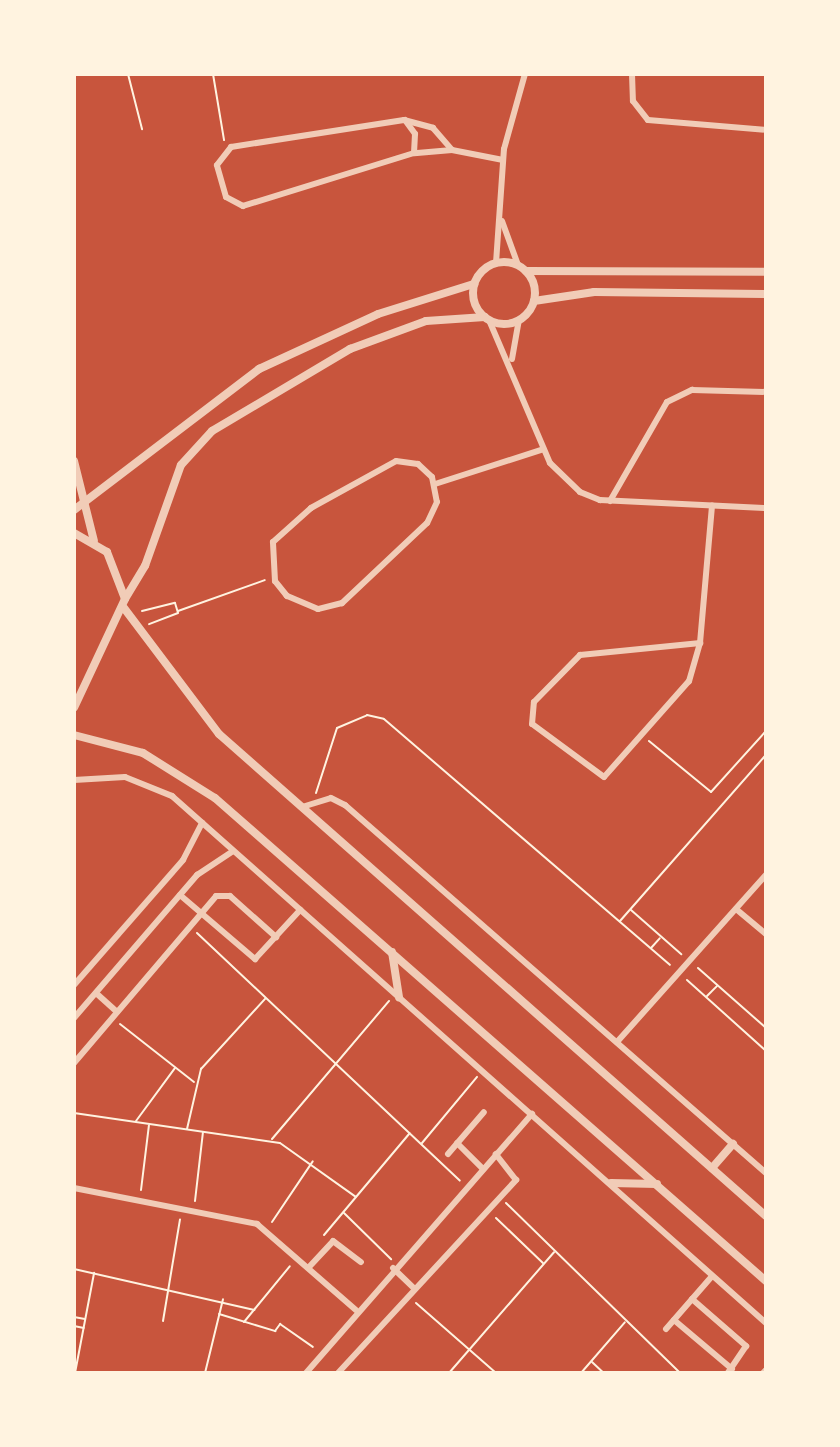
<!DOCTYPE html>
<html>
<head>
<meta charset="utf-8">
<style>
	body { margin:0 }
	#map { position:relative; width:840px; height:1447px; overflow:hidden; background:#c8553d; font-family:Rubik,sans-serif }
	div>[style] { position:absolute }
	.path>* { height:2px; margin:-1px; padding:0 1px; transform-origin:1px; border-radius:1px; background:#fff3e0 }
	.minor>* { height:6px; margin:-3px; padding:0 3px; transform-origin:3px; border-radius:3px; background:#f1ccb7 }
	.tertiary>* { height:8px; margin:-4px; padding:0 4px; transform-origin:4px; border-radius:4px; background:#f1ccb7 }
	.tertiary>.ring { margin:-4px; padding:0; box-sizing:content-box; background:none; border:8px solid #f1ccb7; border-radius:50% }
	span { translate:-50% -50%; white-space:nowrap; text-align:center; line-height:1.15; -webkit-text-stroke:8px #fff3e0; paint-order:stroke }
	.frame { position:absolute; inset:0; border:76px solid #fff3e0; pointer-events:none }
</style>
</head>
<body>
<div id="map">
	<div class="path">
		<i style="left:128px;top:74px;width:57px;rotate:75.7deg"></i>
		<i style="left:213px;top:74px;width:67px;rotate:80.5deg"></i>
		<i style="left:142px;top:611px;width:34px;rotate:-14deg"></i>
		<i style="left:175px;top:603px;width:10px;rotate:73deg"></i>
		<i style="left:178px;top:613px;width:31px;rotate:159deg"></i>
		<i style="left:178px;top:611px;width:92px;rotate:-19.6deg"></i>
		<i style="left:649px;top:741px;width:80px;rotate:39.4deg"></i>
		<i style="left:711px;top:792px;width:82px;rotate:-48deg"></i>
		<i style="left:316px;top:793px;width:68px;rotate:-72.1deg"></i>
		<i style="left:337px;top:728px;width:33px;rotate:-23deg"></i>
		<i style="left:367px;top:715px;width:17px;rotate:13deg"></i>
		<i style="left:384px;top:719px;width:377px;rotate:40.7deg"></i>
		<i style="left:631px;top:910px;width:67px;rotate:41.3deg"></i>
		<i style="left:620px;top:921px;width:221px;rotate:-48.7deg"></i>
		<i style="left:197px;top:933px;width:361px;rotate:43.3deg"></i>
		<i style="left:651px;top:948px;width:13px;rotate:-48deg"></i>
		<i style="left:698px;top:968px;width:91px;rotate:41.4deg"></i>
		<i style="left:687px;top:980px;width:106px;rotate:41.9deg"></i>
		<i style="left:707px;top:996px;width:14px;rotate:-45deg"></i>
		<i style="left:120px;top:1024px;width:94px;rotate:38.1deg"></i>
		<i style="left:74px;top:1113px;width:208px;rotate:8.3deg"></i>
		<i style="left:280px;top:1143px;width:93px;rotate:35.4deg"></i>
		<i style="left:136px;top:1121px;width:66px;rotate:-53.7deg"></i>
		<i style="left:187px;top:1129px;width:62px;rotate:-76.9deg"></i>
		<i style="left:201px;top:1069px;width:95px;rotate:-47.6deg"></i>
		<i style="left:272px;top:1139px;width:181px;rotate:-49.7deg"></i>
		<i style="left:422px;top:1143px;width:86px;rotate:-50.2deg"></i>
		<i style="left:141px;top:1190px;width:65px;rotate:-83deg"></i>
		<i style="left:195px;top:1201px;width:69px;rotate:-83.4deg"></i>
		<i style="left:506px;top:1203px;width:243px;rotate:44.3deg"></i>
		<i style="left:344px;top:1213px;width:66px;rotate:44.4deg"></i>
		<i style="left:496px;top:1218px;width:65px;rotate:43.8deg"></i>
		<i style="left:272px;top:1222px;width:73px;rotate:-56.1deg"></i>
		<i style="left:324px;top:1235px;width:133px;rotate:-49.9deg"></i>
		<i style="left:74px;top:1269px;width:185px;rotate:12.8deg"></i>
		<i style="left:416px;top:1303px;width:106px;rotate:41.2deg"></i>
		<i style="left:219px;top:1314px;width:59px;rotate:16.9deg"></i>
		<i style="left:275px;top:1331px;width:9px;rotate:-54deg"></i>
		<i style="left:280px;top:1324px;width:40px;rotate:34.9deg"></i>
		<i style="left:74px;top:1317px;width:11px;rotate:10deg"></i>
		<i style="left:163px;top:1321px;width:103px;rotate:-80.5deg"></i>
		<i style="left:244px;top:1322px;width:72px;rotate:-50.6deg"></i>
		<i style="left:74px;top:1326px;width:10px;rotate:11deg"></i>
		<i style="left:592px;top:1362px;width:16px;rotate:43deg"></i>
		<i style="left:141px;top:1372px;width:5px;rotate:11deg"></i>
		<i style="left:75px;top:1373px;width:102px;rotate:-79.2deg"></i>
		<i style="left:205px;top:1373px;width:76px;rotate:-76.3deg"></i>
		<i style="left:449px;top:1373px;width:160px;rotate:-49deg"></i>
		<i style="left:581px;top:1373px;width:67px;rotate:-49.2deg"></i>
	</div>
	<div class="minor">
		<i style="left:632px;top:74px;width:27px;rotate:88deg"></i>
		<i style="left:633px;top:101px;width:24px;rotate:52deg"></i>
		<i style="left:648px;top:120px;width:118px;rotate:4.8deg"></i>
		<i style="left:405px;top:120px;width:17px;rotate:54deg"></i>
		<i style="left:415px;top:134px;width:19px;rotate:93deg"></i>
		<i style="left:452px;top:150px;width:38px;rotate:175deg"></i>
		<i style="left:414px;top:153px;width:179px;rotate:162.8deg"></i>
		<i style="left:243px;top:206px;width:19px;rotate:-152deg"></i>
		<i style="left:226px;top:197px;width:33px;rotate:-106deg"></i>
		<i style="left:217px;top:165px;width:23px;rotate:-52deg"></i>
		<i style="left:231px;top:147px;width:175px;rotate:-8.9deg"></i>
		<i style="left:404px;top:120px;width:30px;rotate:15deg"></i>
		<i style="left:433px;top:128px;width:29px;rotate:49deg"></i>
		<i style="left:452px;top:150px;width:52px;rotate:11.1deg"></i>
		<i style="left:502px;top:221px;width:47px;rotate:70deg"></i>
		<i style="left:496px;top:263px;width:114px;rotate:-86deg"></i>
		<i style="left:504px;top:149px;width:78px;rotate:-74.4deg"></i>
		<i style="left:489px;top:320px;width:155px;rotate:66.9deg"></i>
		<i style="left:550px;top:463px;width:42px;rotate:44deg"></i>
		<i style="left:580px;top:492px;width:22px;rotate:22deg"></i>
		<i style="left:600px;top:500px;width:166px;rotate:2.8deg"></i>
		<i style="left:512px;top:359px;width:40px;rotate:-80deg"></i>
		<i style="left:396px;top:461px;width:22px;rotate:8deg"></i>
		<i style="left:418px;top:464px;width:19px;rotate:43deg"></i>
		<i style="left:432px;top:477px;width:25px;rotate:79deg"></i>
		<i style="left:437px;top:502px;width:23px;rotate:115deg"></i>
		<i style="left:427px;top:523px;width:117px;rotate:136.7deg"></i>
		<i style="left:342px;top:603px;width:25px;rotate:166deg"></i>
		<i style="left:318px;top:609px;width:34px;rotate:-157deg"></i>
		<i style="left:287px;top:596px;width:19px;rotate:-129deg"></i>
		<i style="left:275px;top:581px;width:39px;rotate:-93deg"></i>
		<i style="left:273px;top:542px;width:51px;rotate:-41.8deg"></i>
		<i style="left:311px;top:508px;width:97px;rotate:-28.9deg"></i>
		<i style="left:435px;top:484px;width:114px;rotate:-17.8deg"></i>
		<i style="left:610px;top:501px;width:114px;rotate:-60.1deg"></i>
		<i style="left:667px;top:402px;width:28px;rotate:-26deg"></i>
		<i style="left:692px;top:390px;width:74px;rotate:1.5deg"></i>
		<i style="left:700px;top:643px;width:40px;rotate:106deg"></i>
		<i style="left:689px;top:681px;width:128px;rotate:131.5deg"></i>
		<i style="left:604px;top:777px;width:89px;rotate:-143.6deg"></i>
		<i style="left:532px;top:724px;width:22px;rotate:-85deg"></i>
		<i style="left:534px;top:702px;width:66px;rotate:-45.6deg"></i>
		<i style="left:580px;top:655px;width:121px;rotate:-5.7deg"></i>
		<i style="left:700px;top:643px;width:138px;rotate:-85deg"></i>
		<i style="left:74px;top:780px;width:51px;rotate:-3.4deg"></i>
		<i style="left:125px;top:777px;width:51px;rotate:22deg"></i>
		<i style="left:172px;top:796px;width:794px;rotate:41.58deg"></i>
		<i style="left:302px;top:807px;width:30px;rotate:-17deg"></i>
		<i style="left:331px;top:798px;width:16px;rotate:27deg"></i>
		<i style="left:345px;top:805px;width:559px;rotate:41.16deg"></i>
		<i style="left:180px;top:895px;width:99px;rotate:40.5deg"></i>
		<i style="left:255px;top:959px;width:67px;rotate:-47.4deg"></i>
		<i style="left:736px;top:909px;width:39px;rotate:40deg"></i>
		<i style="left:74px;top:985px;width:166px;rotate:-48.9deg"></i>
		<i style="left:183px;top:860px;width:42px;rotate:-62.8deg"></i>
		<i style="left:96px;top:993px;width:28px;rotate:42deg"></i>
		<i style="left:74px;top:1018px;width:189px;rotate:-49.3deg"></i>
		<i style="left:197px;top:875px;width:43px;rotate:-33.7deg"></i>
		<i style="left:617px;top:1042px;width:224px;rotate:-48.3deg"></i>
		<i style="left:74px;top:1063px;width:219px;rotate:-49.6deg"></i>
		<i style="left:216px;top:896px;width:14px"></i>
		<i style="left:230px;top:896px;width:62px;rotate:41.7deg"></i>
		<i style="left:457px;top:1143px;width:37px;rotate:45deg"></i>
		<i style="left:448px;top:1154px;width:55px;rotate:-49.4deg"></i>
		<i style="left:74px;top:1188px;width:187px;rotate:11.1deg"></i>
		<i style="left:257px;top:1224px;width:131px;rotate:41deg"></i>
		<i style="left:310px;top:1266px;width:34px;rotate:-47deg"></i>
		<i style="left:333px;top:1241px;width:35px;rotate:37deg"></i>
		<i style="left:393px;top:1268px;width:29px;rotate:44deg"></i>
		<i style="left:692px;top:1299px;width:72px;rotate:41deg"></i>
		<i style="left:746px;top:1346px;width:32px;rotate:124deg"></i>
		<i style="left:674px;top:1320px;width:76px;rotate:40.2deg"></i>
		<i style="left:666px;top:1329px;width:70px;rotate:-49deg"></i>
		<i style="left:306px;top:1373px;width:344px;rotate:-48.9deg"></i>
		<i style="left:338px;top:1373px;width:263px;rotate:-47.3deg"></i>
		<i style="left:516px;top:1180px;width:33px;rotate:-128deg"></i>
		<i style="left:763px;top:1373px;width:4px;rotate:-45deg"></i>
	</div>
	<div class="tertiary">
		<i class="ring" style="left:473px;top:262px;width:54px;height:54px"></i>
		<i style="left:526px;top:271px;width:240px;rotate:0.2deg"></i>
		<i style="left:534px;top:301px;width:61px;rotate:-8.5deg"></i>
		<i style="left:594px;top:292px;width:172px;rotate:0.7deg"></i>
		<i style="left:74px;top:461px;width:82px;rotate:76deg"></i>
		<i style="left:74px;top:510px;width:233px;rotate:-37.3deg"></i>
		<i style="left:259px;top:369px;width:131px;rotate:-24.8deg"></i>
		<i style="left:378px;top:314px;width:101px;rotate:-17.4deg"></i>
		<i style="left:74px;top:533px;width:38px;rotate:30deg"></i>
		<i style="left:107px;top:552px;width:50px;rotate:69deg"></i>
		<i style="left:125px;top:599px;width:120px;rotate:115.1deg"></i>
		<i style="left:125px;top:599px;width:39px;rotate:-59deg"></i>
		<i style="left:145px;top:566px;width:107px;rotate:-70.4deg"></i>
		<i style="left:181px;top:465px;width:46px;rotate:-47.6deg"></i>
		<i style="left:212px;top:431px;width:161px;rotate:-30.7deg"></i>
		<i style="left:350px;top:349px;width:81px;rotate:-20.2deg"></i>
		<i style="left:426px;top:321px;width:59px;rotate:-3.9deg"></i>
		<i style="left:124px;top:608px;width:158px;rotate:53deg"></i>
		<i style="left:219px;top:734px;width:729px;rotate:41.39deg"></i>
		<i style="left:74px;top:735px;width:71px;rotate:14.6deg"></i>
		<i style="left:143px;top:753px;width:85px;rotate:32deg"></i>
		<i style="left:215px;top:798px;width:733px;rotate:41.24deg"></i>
		<i style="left:392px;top:952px;width:46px;rotate:81.2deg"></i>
		<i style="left:712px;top:1168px;width:32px;rotate:-49deg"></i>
		<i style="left:611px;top:1183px;width:46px;rotate:1.2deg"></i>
	</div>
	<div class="frame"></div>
</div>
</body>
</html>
